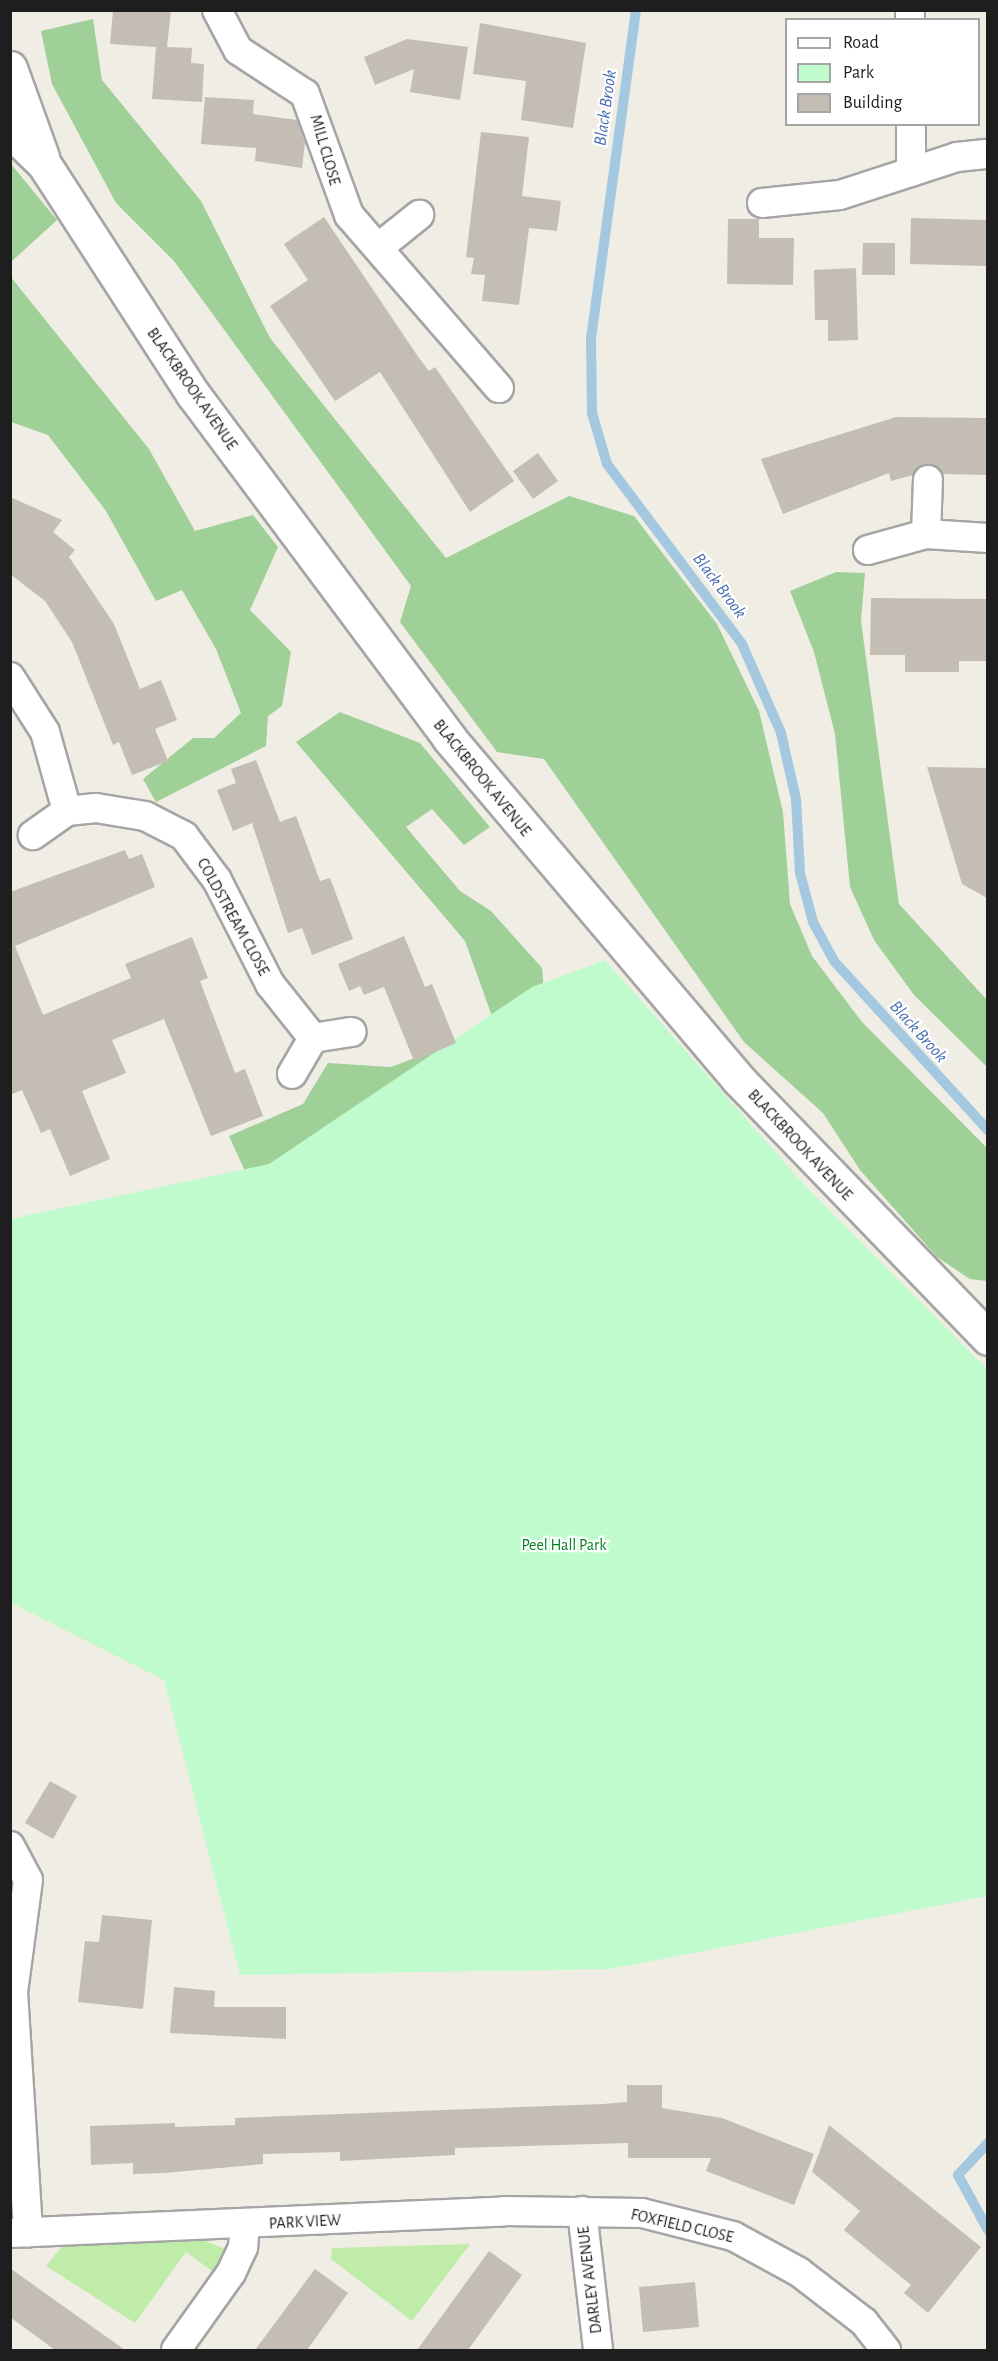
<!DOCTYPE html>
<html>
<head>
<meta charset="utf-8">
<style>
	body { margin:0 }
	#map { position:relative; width:998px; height:2361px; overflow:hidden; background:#f0ede4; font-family:"Alegreya Sans",sans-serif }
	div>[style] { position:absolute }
	.grass>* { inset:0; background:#bfeca8 }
	.forest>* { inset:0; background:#9fd097 }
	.park>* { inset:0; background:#bffbcd }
	.stream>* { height:10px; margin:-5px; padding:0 5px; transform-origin:5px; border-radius:5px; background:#a3c8df }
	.building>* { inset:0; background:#c4bdb3 }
	.roads { filter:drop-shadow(2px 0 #a5a5a5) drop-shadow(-2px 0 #a5a5a5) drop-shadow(0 2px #a5a5a5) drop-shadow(0 -2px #a5a5a5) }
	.minor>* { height:28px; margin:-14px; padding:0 14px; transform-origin:14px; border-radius:14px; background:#fff }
	.tertiary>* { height:33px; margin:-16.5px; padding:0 16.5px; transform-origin:16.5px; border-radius:16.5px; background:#fff }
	span { translate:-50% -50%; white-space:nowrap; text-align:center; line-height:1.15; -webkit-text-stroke:4.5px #fff; paint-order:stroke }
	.street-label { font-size:16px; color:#1e1e1e }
	.park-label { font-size:16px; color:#078124 }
	.water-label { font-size:18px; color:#476cb2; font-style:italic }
	.frame { position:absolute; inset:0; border:12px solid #1e1e1e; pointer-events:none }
	.legend { position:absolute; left:785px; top:18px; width:195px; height:108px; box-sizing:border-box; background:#fff; border:2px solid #a5a5a5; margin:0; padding:8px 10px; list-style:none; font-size:18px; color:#1e1e1e }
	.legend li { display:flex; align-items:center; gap:12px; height:30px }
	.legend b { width:30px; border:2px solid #a5a5a5 }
</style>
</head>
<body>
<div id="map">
	<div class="grass">
		<i style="clip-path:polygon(203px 2240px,225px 2249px,216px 2274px,186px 2252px,135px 2323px,46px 2266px,63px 2245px)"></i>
		<i style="clip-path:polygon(470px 2244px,412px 2321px,331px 2259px,332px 2248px)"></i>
	</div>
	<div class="forest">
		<i style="clip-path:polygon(93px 19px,102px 80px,201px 201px,270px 338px,446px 558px,569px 496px,634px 516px,717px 624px,759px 711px,783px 812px,790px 904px,812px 956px,862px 1022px,987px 1148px,987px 1281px,970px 1279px,937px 1257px,860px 1170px,823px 1113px,744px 1042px,544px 759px,497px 752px,400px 622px,411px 586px,174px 261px,116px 203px,52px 84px,41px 31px)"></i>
		<i style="clip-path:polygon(11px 164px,57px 220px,11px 262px)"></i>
		<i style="clip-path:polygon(10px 276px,149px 449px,195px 531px,253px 515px,278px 547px,250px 610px,291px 652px,282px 706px,268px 716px,266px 746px,156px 802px,143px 779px,193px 738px,214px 738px,241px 713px,216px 649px,182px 590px,156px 601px,106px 511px,48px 435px,11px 422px)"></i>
		<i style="clip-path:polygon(836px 572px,865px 573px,861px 621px,899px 904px,987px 1000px,987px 1067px,914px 995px,874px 940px,850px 887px,835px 734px,814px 652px,790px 591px)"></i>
		<i style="clip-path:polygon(340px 712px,420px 743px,490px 827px,464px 845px,432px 809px,406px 827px,460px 891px,491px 911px,542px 968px,545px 1004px,267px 1219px,229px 1136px,303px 1104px,328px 1063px,391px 1067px,472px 1036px,493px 1019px,465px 941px,296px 742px)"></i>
	</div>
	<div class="park">
		<i style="clip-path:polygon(605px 960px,810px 1191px,987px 1369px,987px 1896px,610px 1969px,240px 1975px,164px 1680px,11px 1603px,10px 1219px,269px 1164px,532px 987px)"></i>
	</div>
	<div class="stream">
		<i style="left:636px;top:10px;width:332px;rotate:97.8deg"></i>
		<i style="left:591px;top:339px;width:74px;rotate:89.2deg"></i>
		<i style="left:592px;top:413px;width:53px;rotate:73.6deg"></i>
		<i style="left:607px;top:464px;width:225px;rotate:53.1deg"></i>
		<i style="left:742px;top:644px;width:97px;rotate:66.3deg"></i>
		<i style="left:781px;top:733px;width:68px;rotate:77.2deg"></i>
		<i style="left:796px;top:799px;width:74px;rotate:86.9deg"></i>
		<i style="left:800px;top:873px;width:51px;rotate:75.1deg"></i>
		<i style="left:813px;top:922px;width:44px;rotate:61.7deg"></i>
		<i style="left:834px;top:961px;width:229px;rotate:47.7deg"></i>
		<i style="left:988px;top:2143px;width:44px;rotate:133.2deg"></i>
		<i style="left:958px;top:2175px;width:63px;rotate:61.4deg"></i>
	</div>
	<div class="building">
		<i style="clip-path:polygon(113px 10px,171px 10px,167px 47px,192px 48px,191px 63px,204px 64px,202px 102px,152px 99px,156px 47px,110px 44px)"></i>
		<i style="clip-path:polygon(480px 23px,586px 43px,573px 128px,521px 120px,526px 81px,473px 74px)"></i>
		<i style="clip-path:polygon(407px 39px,468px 47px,460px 100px,410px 92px,414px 69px,375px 85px,364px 57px)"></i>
		<i style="clip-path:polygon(205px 97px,254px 100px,253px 114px,297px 120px,305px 143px,302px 168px,255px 161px,256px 148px,201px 144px)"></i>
		<i style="clip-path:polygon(481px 132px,529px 137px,522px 196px,561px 201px,557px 231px,529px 228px,519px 305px,482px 301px,485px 275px,471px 274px,474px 258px,466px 257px)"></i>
		<i style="clip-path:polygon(324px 217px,419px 358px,429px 371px,435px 367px,514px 481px,470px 512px,380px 372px,335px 401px,270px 306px,308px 280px,284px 244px)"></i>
		<i style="clip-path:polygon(911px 218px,987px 220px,987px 266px,910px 264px)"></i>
		<i style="clip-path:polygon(728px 219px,759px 219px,759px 238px,794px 238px,793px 285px,727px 284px)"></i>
		<i style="clip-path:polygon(863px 243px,895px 243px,895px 275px,862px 275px)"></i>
		<i style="clip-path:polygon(856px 268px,858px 340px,828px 341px,828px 320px,815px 320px,814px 270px)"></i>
		<i style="clip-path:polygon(896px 417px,987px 418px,987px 475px,943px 474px,928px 464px,913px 475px,891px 481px,889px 473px,783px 514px,761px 459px)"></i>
		<i style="clip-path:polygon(538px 453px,558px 481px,533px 499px,513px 471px)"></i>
		<i style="clip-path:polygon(10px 497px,62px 520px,53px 532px,75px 550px,69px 557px,114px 624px,140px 689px,161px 680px,177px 720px,155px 729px,168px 761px,132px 775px,119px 742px,113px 745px,72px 642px,45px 601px,10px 574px)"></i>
		<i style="clip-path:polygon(871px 598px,987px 599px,987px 661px,959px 661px,959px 672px,905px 672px,905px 655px,870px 655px)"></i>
		<i style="clip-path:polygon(256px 760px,280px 822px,296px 816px,320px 881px,330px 878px,353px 939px,312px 955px,302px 928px,288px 933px,252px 823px,233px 831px,217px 790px,236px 783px,231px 769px)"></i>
		<i style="clip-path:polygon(927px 767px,987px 768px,987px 898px,962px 884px)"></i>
		<i style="clip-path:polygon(125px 850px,129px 859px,142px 854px,155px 887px,15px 946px,43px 1015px,131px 978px,125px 964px,192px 937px,208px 978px,200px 981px,235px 1073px,245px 1069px,263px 1116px,211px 1136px,164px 1019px,112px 1040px,126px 1073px,82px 1091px,110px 1159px,70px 1176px,50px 1129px,41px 1133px,22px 1090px,10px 1095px,10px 892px)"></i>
		<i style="clip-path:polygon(404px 936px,425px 987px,432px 984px,456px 1043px,414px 1061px,384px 987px,364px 995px,360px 986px,349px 991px,338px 964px)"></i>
		<i style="clip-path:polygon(50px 1781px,77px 1796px,53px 1839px,25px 1823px)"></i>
		<i style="clip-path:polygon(102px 1915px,152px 1920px,143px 2009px,78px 2002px,85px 1941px,99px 1942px)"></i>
		<i style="clip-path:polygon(174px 1987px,215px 1991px,214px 2007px,286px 2007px,286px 2039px,170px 2033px)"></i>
		<i style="clip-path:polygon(627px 2085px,662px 2085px,662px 2108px,722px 2118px,814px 2154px,794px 2205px,706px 2171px,711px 2158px,628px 2158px,628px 2143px,455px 2148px,455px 2155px,340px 2161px,340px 2152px,263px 2154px,263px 2164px,164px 2173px,133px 2174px,133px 2163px,91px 2165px,90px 2126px,175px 2123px,175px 2127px,235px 2125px,235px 2118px,603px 2104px,627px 2102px)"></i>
		<i style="clip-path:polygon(829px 2125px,981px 2247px,928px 2313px,904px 2293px,911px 2285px,844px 2230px,860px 2211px,812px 2172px)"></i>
		<i style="clip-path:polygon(489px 2251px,522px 2275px,468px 2350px,417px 2350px)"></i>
		<i style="clip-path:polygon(10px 2268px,42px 2291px,125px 2350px,55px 2350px,10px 2317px)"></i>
		<i style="clip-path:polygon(315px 2269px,348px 2293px,307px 2350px,255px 2350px)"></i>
		<i style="clip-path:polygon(695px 2282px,699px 2327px,643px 2332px,639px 2287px)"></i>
	</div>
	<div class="roads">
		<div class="minor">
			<i style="left:217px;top:10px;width:45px;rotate:62.3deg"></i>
			<i style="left:238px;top:50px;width:80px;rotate:33.3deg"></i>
			<i style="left:305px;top:94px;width:129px;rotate:70deg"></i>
			<i style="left:349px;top:215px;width:229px;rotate:49.1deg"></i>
			<i style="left:910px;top:10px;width:10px;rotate:90deg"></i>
			<i style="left:911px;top:124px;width:48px;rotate:90deg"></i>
			<i style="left:762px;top:203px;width:78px;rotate:-5.9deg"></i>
			<i style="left:840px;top:195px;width:123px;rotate:-18deg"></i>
			<i style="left:957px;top:157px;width:31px;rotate:-6deg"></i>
			<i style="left:378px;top:248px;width:53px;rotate:-38.8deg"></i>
			<i style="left:926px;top:534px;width:62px;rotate:3.7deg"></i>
			<i style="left:868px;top:550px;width:60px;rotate:-15.4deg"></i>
			<i style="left:926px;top:534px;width:54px;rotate:-87.9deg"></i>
			<i style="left:10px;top:677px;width:65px;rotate:57.5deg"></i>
			<i style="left:45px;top:732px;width:82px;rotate:74.4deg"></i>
			<i style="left:67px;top:811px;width:42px;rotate:144.8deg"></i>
			<i style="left:67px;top:811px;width:29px;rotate:-6deg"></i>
			<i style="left:96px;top:808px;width:50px;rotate:9.3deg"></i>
			<i style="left:145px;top:816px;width:44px;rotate:27.1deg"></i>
			<i style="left:184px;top:836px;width:55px;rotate:53.1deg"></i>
			<i style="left:217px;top:880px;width:117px;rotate:63deg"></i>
			<i style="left:270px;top:984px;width:69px;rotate:51.5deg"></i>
			<i style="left:292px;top:1074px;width:42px;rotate:-59.7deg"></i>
			<i style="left:313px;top:1038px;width:39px;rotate:-9deg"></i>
			<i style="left:10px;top:1846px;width:38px;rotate:62deg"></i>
			<i style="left:28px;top:1880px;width:113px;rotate:97.6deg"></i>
			<i style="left:13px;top:1992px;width:241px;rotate:86.4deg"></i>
			<i style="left:582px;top:2211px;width:140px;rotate:83.4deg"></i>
			<i style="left:10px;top:2233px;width:494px;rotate:-2.5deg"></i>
			<i style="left:504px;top:2211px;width:138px;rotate:0.8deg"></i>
			<i style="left:642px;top:2213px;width:94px;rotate:14.2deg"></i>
			<i style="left:733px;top:2236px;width:75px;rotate:28.6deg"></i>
			<i style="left:799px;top:2272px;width:82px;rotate:37.6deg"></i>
			<i style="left:864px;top:2322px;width:36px;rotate:52deg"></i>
			<i style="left:176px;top:2350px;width:95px;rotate:-54.5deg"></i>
			<i style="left:231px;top:2273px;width:29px;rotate:-65deg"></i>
			<i style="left:243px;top:2247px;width:22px;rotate:-85deg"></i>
		</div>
		<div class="tertiary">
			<i style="left:10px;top:68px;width:95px;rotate:70.2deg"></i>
			<i style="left:10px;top:131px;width:47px;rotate:44.1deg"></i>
			<i style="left:44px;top:164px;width:274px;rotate:57.1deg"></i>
			<i style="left:193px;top:394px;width:429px;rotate:53.3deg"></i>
			<i style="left:449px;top:738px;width:447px;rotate:49.7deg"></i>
			<i style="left:738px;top:1079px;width:360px;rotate:46deg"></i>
		</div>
	</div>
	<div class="street-label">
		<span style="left:325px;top:150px;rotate:74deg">MILL CLOSE</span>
		<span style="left:192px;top:389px;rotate:55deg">BLACKBROOK AVENUE</span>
		<span style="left:482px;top:778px;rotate:51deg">BLACKBROOK AVENUE</span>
		<span style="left:233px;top:917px;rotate:61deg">COLDSTREAM CLOSE</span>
		<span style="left:800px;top:1145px;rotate:47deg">BLACKBROOK AVENUE</span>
		<span style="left:305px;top:2222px;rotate:-3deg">PARK VIEW</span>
		<span style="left:682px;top:2226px;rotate:13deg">FOXFIELD CLOSE</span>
		<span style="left:590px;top:2280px;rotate:-97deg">DARLEY AVENUE</span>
	</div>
	<div class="park-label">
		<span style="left:564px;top:1545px">Peel Hall Park</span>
	</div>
	<div class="water-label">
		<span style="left:606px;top:108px;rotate:-82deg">Black Brook</span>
		<span style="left:719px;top:586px;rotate:53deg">Black Brook</span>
		<span style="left:918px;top:1032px;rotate:48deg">Black Brook</span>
	</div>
	<div class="frame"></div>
	<ul class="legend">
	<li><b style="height:8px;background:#fff"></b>Road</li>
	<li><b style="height:16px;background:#bffbcd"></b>Park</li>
	<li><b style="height:16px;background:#c4bdb3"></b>Building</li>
	</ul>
</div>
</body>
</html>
